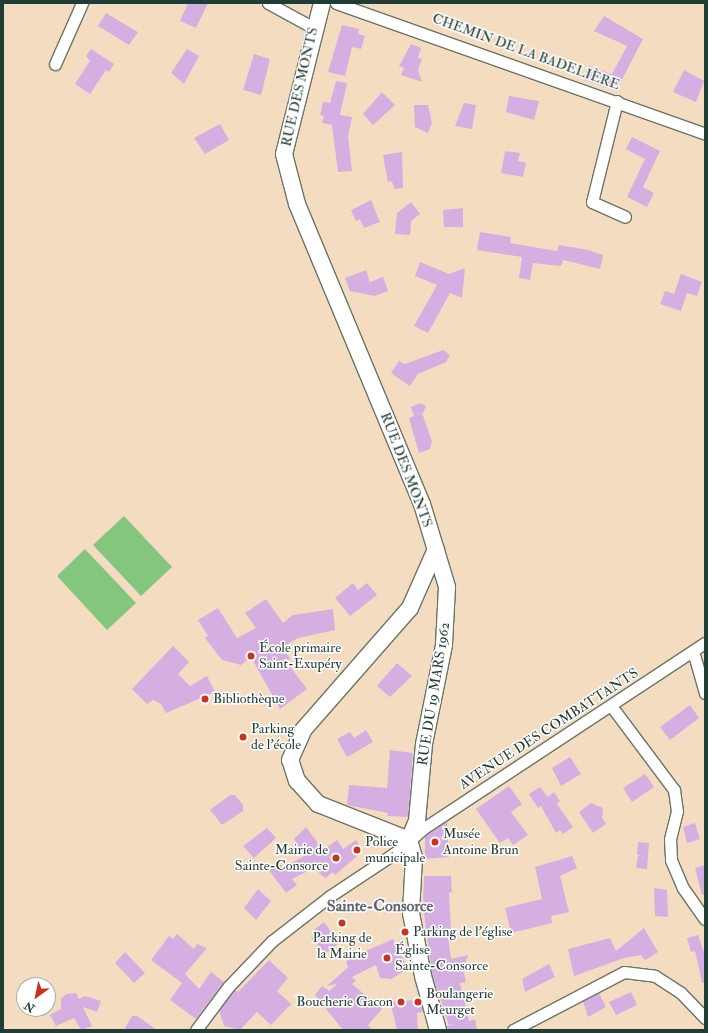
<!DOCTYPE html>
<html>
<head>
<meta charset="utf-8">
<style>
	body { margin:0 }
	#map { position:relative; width:708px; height:1033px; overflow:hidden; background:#f4dcc0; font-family:"IM FELL Double Pica",serif }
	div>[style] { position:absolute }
	.green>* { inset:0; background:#85c67e }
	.building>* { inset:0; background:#d6afe2 }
	.roads { filter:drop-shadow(1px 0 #6a7565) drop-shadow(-1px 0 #6a7565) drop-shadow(0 1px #6a7565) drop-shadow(0 -1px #6a7565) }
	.street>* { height:11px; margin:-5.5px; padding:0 5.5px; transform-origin:5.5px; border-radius:5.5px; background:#fff }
	.secondary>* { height:16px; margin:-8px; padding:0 8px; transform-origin:8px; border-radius:8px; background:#fff }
	.dots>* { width:11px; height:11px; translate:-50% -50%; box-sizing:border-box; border:2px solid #fff; border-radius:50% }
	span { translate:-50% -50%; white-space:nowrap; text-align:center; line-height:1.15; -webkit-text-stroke:3px #fff; paint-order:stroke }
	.street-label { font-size:14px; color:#1f3d34 }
	.poi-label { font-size:14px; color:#1f3d34 }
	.left { translate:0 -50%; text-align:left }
	.right { translate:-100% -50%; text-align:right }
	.quarter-label { font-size:16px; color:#5f6571; font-weight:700 }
	.frame { position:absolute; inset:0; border:4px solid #1f3d34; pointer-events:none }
	.north { position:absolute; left:16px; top:977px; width:40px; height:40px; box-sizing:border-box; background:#fff; border:1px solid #a5b1ae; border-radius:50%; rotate:213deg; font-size:11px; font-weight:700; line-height:16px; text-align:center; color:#1f3d34 }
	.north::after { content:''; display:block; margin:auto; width:14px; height:18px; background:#c8321e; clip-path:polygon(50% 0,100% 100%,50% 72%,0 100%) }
</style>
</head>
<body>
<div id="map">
	<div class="green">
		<i style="clip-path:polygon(124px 516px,172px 567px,141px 596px,93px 545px)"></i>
		<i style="clip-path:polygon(85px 549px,136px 603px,107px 630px,57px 576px)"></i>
	</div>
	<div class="building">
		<i style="clip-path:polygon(188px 3px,208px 3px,196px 28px,180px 21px)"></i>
		<i style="clip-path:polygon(106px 13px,138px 32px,129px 45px,98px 26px)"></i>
		<i style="clip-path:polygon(604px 16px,643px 39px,616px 91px,584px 80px,588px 66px,612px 74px,627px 46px,594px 31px)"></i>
		<i style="clip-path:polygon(342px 25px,359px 29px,358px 34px,365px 36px,361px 49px,352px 47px,345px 76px,328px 72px)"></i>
		<i style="clip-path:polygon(411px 44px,421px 48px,418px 58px,422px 59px,418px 70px,422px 82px,401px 75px,404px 68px,399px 66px)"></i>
		<i style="clip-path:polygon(91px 49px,114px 64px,109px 72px,106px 70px,90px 94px,75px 84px,90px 61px,86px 56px)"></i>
		<i style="clip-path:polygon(187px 49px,199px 56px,184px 84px,171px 73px)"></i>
		<i style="clip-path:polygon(254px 54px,270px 59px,261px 95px,243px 90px)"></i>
		<i style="clip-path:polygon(684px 70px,704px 81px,696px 102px,673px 92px)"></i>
		<i style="clip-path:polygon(336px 81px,347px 83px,340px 115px,352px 117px,348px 136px,352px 171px,338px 172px,332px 125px,322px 123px,324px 116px,320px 115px,323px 102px,330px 103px)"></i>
		<i style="clip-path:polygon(382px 92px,395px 105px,373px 125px,363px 114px)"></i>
		<i style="clip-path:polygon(509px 96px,539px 101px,534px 120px,506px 112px)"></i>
		<i style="clip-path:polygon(464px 103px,476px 105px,472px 129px,455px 126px)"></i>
		<i style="clip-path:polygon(414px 105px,428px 105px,432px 123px,428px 133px,415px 127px)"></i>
		<i style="clip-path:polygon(220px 124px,229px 140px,205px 154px,194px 138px)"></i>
		<i style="clip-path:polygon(632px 137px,660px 151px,643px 187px,654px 193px,647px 207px,627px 197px,645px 159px,626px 149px)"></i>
		<i style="clip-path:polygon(505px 151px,520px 153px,518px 161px,526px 163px,523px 177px,501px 173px)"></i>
		<i style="clip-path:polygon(402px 152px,403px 188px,394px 189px,392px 181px,388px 182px,383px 155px)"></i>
		<i style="clip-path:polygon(371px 200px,380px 222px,364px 228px,360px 219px,356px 221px,351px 210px)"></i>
		<i style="clip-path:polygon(411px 202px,420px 214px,411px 221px,410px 235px,395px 234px,397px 213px)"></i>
		<i style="clip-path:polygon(463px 208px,463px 227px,444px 227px,443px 210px)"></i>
		<i style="clip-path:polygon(480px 232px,511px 237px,510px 243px,557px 251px,559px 245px,588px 250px,603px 255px,600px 269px,563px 260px,561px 266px,533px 263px,530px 280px,519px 278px,522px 257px,477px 250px)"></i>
		<i style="clip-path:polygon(420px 262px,449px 274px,465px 268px,462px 298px,450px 293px,428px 333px,414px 326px,437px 285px,415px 276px)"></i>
		<i style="clip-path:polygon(366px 270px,370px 282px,383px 277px,388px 291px,375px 296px,350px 291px,345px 278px)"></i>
		<i style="clip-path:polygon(681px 274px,702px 282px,697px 296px,687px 293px,681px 311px,660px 304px,665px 291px,674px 294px)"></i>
		<i style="clip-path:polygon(443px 350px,450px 355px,446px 362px,418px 374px,410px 386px,391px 373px,399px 361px,405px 364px)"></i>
		<i style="clip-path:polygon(420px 403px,426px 406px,423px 413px,414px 416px,411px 407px)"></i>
		<i style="clip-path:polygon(422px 413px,432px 441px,430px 449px,419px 453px,409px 418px)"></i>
		<i style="clip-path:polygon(353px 583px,358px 590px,367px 583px,377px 595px,350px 616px,335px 598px)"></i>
		<i style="clip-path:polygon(266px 599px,283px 623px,293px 615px,333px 609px,335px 630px,298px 638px,283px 647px,290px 659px,286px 661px,307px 689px,280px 709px,251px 657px,241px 665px,222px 660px,205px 638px,208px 636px,198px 620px,218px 608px,237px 638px,256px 628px,245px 613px)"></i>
		<i style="clip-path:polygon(173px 646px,189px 662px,178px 674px,190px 686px,207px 676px,215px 692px,166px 713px,161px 704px,153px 700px,147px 704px,132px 689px)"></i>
		<i style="clip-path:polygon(397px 663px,412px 676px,390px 697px,377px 686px)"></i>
		<i style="clip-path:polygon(690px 705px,699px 718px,670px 740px,660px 727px)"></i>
		<i style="clip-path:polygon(366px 730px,373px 742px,347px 757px,337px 739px,350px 732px,354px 738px)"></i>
		<i style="clip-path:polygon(390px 750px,413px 753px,408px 817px,387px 816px,388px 813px,347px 805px,349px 785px,387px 788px)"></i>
		<i style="clip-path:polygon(570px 757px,581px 774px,561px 786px,552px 768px)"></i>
		<i style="clip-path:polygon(645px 774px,654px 787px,632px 802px,623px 788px)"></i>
		<i style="clip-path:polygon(509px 786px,522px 804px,511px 812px,528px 835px,513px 845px,508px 838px,500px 843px,476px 809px)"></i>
		<i style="clip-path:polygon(540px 787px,548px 797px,554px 792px,560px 801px,557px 804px,573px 827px,563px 834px,560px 830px,556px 833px,541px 806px,538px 808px,529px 794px)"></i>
		<i style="clip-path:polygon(230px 795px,235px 795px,243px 805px,243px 811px,222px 825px,210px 810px)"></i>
		<i style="clip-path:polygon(591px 803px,603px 808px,602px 818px,606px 824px,593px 833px,579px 812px)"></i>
		<i style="clip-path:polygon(447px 822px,449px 857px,425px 859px,425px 836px)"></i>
		<i style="clip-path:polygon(695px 823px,700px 839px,687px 843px,683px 827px)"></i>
		<i style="clip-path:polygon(306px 827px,323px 850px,337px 840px,343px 849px,356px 840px,363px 851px,335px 875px,333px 872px,325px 878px,314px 868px,292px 879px,297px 885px,286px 893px,268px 869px,278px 861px,283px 868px,304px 856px,294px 839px)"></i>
		<i style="clip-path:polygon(267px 828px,276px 838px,254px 858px,243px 846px)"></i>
		<i style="clip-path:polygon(638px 842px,649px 843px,647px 869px,636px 868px,638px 856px,643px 856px,637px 855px)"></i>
		<i style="clip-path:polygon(572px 856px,577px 868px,560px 876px,569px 912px,551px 916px,552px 923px,511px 933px,505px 908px,542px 899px,535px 867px)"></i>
		<i style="clip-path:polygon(705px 865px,705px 894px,702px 895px,695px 868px)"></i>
		<i style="clip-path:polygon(424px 876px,451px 876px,452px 892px,449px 893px,451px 929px,447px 929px,451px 959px,468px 955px,463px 969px,466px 982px,460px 983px,469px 1021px,475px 1019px,477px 1030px,447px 1030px,447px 1026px,456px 1024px,449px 1025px,432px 974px,423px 906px)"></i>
		<i style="clip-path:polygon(654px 888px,667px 890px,668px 917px,655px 916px)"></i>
		<i style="clip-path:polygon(258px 889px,271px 901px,256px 920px,244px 908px)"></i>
		<i style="clip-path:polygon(324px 922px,339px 943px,326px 953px,311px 938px,316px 934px,314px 930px)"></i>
		<i style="clip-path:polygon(644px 928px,658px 952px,645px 960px,641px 955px,624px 958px,574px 976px,568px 949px,610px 938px,616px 951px)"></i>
		<i style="clip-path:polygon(177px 934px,194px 949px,197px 944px,207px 948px,185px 974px,199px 989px,211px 972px,224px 982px,196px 1019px,170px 1000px,182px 983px,151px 960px,169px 936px,173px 939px)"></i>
		<i style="clip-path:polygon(698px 935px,705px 955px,705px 983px,702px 983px,695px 951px,691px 952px,687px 938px)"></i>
		<i style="clip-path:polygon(393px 939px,408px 968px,392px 979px,380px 978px,376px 965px,352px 977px,356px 981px,352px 984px,382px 1009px,368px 1025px,372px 1030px,343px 1030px,315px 995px,322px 986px,329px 991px,337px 984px,327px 986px,348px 967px,346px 962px,350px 958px)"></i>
		<i style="clip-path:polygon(125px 952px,145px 973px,134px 983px,115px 963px)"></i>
		<i style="clip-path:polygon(269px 960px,288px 978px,277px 991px,291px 1004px,271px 1025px,257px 1012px,240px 1030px,224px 1026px,219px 1010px,235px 990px,238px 992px)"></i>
		<i style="clip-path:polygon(549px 964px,555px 977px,525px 992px,522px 979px)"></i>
		<i style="clip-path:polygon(631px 992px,637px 1005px,616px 1015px,609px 1002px)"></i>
		<i style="clip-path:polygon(76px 993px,79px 999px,85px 996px,101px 1001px,97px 1012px,83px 1007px,92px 1026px,81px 1030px,74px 1018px,56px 1026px,50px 1015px,61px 1009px,61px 999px,66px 994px)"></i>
		<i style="clip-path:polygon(599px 993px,606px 1007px,588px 1017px,583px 1001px)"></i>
		<i style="clip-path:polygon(420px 1000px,423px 1012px,417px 1013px,418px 1030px,397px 1030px,390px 1001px)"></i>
		<i style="clip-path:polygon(132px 1016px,137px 1016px,157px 1030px,124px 1030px)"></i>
	</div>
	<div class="roads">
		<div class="street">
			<i style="left:268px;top:3px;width:52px;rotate:28.5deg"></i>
			<i style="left:336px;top:3px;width:392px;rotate:19.5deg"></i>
			<i style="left:55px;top:64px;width:67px;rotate:-66.1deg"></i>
			<i style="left:617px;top:101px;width:104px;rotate:103.9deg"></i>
			<i style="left:592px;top:202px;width:36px;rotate:24deg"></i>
			<i style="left:693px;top:651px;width:44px;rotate:74.1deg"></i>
			<i style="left:612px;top:707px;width:104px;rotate:53.2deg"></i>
			<i style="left:674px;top:790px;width:21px;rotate:82deg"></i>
			<i style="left:677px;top:811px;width:29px;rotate:104deg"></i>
			<i style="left:670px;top:839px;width:21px;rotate:87deg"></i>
			<i style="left:671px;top:860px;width:30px;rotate:67deg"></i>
			<i style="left:683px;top:888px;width:38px;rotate:55deg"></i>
			<i style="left:196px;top:1030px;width:54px;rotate:-53.3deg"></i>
			<i style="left:228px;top:987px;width:64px;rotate:-46.3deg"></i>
			<i style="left:272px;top:941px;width:73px;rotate:-37.8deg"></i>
			<i style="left:330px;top:896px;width:78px;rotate:-33.5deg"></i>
			<i style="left:395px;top:853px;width:38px;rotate:-41deg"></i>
			<i style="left:424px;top:828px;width:336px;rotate:-33.4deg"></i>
			<i style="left:513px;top:1030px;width:125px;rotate:-27.6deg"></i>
			<i style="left:624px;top:972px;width:31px;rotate:7deg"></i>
			<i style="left:655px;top:976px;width:31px;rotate:33deg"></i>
			<i style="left:681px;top:993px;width:35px;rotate:46deg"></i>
		</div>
		<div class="secondary">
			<i style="left:322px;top:3px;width:156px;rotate:104.1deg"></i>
			<i style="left:284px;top:154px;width:52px;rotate:75.4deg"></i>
			<i style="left:297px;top:204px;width:325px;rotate:67.4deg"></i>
			<i style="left:422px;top:504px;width:87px;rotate:73.2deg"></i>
			<i style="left:447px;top:587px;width:58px;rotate:93deg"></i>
			<i style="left:444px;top:645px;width:101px;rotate:101.4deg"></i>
			<i style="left:424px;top:744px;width:77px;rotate:95.2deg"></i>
			<i style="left:417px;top:821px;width:21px;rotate:113deg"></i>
			<i style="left:409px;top:840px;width:98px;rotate:-158.4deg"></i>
			<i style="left:318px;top:804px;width:31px;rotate:-132deg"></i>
			<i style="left:297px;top:781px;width:22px;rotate:-108deg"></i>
			<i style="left:290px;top:760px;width:34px;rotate:-66deg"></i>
			<i style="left:304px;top:729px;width:161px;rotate:-48.8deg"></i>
			<i style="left:410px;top:608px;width:64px;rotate:-66.2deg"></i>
			<i style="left:409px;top:840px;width:18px;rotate:74deg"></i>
			<i style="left:414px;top:857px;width:56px;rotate:93.1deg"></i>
			<i style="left:411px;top:913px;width:64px;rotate:79.2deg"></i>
			<i style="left:423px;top:976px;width:56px;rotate:74.5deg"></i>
		</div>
	</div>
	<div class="dots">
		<i style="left:251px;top:656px;background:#c8321e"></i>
		<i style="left:205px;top:699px;background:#c8321e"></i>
		<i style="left:243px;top:737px;background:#c8321e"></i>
		<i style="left:435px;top:842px;background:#c8321e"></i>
		<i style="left:357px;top:850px;background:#c8321e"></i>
		<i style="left:336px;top:858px;background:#c8321e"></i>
		<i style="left:342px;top:923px;background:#c8321e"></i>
		<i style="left:405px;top:932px;background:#c8321e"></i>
		<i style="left:387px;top:958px;background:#c8321e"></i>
		<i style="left:401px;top:1002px;background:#c8321e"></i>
		<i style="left:418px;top:1002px;background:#c8321e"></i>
	</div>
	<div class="street-label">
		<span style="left:526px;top:52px;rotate:20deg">CHEMIN DE LA BADELIÈRE</span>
		<span style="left:300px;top:87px;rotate:-77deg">RUE DES MONTS</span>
		<span style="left:406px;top:470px;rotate:69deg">RUE DES MONTS</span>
		<span style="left:434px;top:694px;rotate:-81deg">RUE DU 19 MARS 1962</span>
		<span style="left:549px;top:729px;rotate:-33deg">AVENUE DES COMBATTANTS</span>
	</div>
	<div class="poi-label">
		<span class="left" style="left:259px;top:656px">École primaire<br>Saint-Exupéry</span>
		<span class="left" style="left:213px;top:699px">Bibliothèque</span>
		<span class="left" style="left:251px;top:737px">Parking<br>de l'école</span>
		<span class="left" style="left:443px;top:842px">Musée<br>Antoine Brun</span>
		<span class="left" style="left:365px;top:850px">Police<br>municipale</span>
		<span class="right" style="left:328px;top:858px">Mairie de<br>Sainte-Consorce</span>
		<span class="left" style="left:413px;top:932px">Parking de l'église</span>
		<span style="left:342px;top:946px">Parking de<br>la Mairie</span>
		<span class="left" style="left:395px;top:958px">Église<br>Sainte-Consorce</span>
		<span class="left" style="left:426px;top:1002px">Boulangerie<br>Meurget</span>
		<span class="right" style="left:393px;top:1002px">Boucherie Gacon</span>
	</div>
	<div class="quarter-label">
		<span style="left:380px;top:906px">Sainte-Consorce</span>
	</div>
	<div class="frame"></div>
	<div class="north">N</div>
</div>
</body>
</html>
